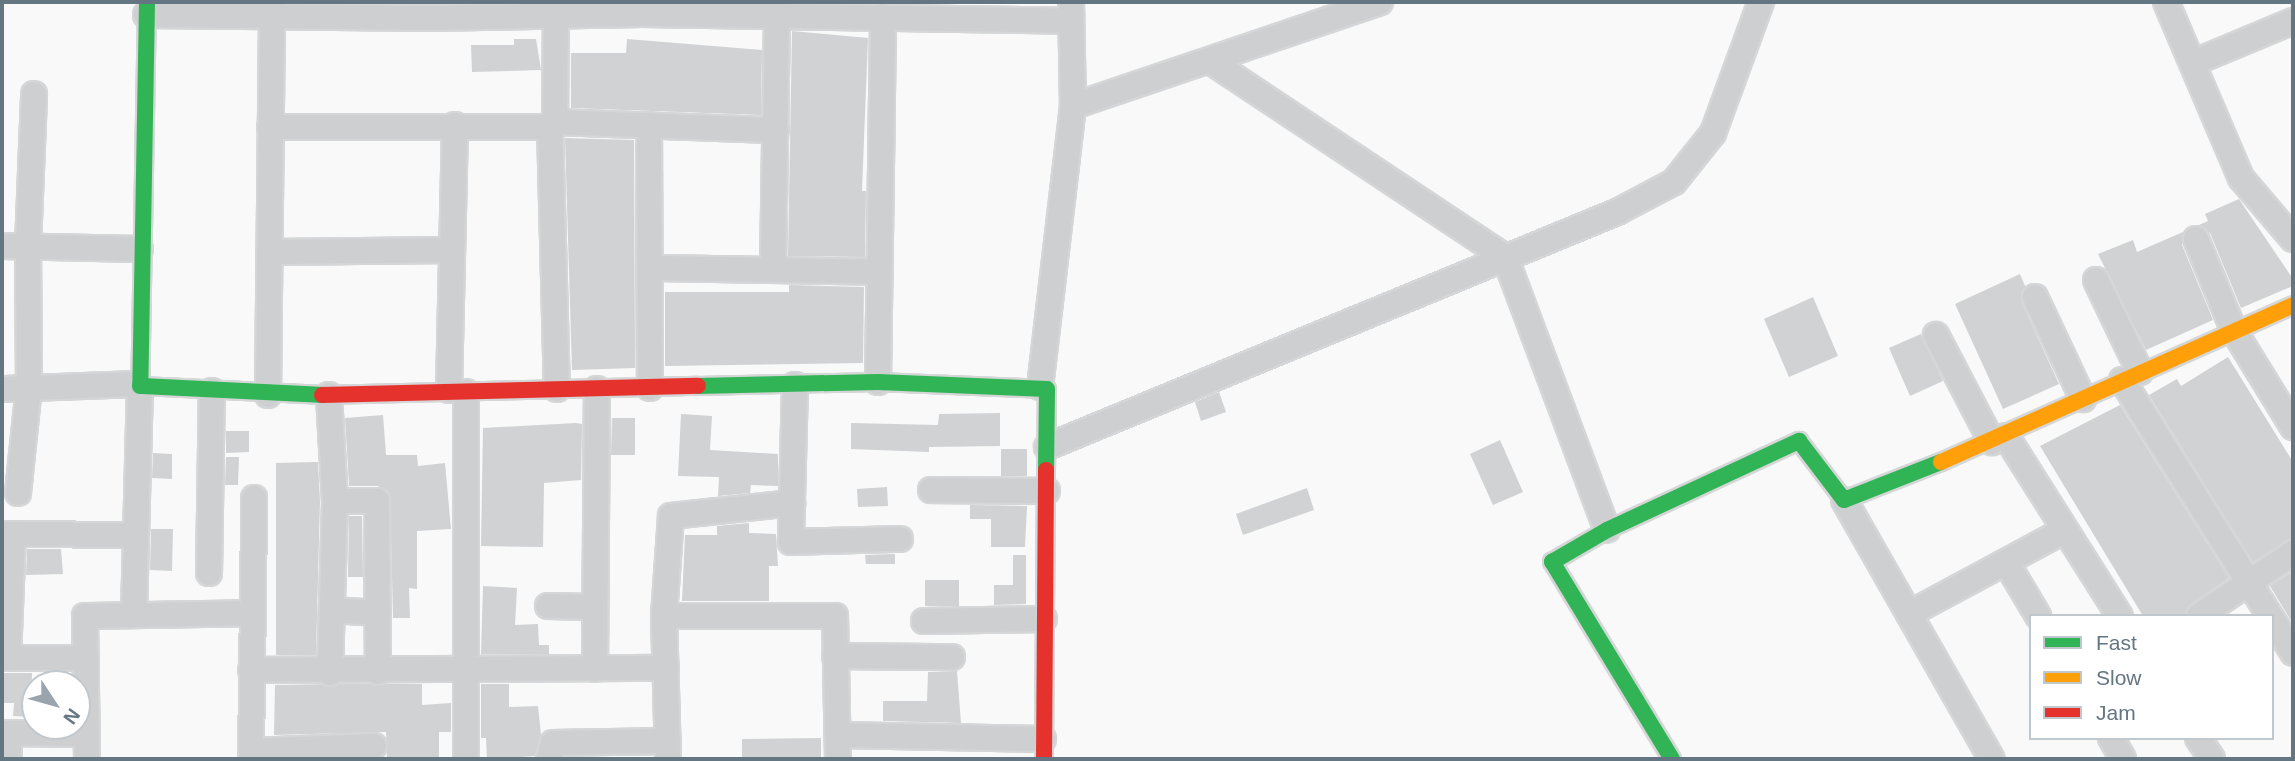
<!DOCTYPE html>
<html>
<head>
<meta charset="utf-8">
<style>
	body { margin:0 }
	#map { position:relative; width:2295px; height:761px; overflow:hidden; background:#f9f9f9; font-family:Helvetica,sans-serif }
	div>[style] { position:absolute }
	.building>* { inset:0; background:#d0d2d3 }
	.roads { filter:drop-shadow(2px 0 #d5d6d7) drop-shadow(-2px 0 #d5d6d7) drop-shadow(0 2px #d5d6d7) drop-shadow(0 -2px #d5d6d7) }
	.street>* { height:24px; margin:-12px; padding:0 12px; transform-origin:12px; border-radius:12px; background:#cecfd0 }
	.fast>* { height:16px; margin:-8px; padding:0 8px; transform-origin:8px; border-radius:8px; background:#30b455 }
	.slow>* { height:16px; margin:-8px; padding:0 8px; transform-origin:8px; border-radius:8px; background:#ff9f0a }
	.jam>* { height:16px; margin:-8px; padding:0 8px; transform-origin:8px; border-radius:8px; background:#e5322d }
	span { translate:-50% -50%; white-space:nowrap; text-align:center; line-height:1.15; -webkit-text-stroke:7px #fff; paint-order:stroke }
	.frame { position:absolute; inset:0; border:4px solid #657683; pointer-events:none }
	.legend { position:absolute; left:2029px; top:614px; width:245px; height:126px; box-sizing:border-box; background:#fff; border:2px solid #c1c8cd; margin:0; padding:9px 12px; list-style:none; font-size:21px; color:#657683 }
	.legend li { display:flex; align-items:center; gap:14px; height:35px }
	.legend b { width:35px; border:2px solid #c1c8cd }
	.north { position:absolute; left:21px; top:670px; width:70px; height:70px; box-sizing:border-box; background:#fff; border:2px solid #c1c8cd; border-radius:50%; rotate:126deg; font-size:19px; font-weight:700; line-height:28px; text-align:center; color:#657683 }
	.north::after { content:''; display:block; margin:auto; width:24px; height:32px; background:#99a4ac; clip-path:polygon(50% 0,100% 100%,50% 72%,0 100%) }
</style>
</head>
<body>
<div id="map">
	<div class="building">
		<i style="clip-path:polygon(792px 31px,868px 38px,862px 191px,866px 191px,865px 257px,788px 256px)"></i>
		<i style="clip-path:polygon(514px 39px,536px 39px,541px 70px,472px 72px,471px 45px,514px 45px)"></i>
		<i style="clip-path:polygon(627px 39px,762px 50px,761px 115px,571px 108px,571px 53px,626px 53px)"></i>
		<i style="clip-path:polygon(565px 138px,634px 140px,635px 368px,572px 370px)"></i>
		<i style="clip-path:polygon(2239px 199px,2293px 279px,2293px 286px,2241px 308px,2210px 233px,2199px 225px,2208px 221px,2205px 214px)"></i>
		<i style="clip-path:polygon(2183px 232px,2182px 245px,2213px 320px,2146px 350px,2098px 254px,2133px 240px,2137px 252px)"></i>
		<i style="clip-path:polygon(2020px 274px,2025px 286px,2022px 303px,2059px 384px,2003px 409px,1955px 304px)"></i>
		<i style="clip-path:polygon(789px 285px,864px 287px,863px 363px,665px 366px,665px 292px,789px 292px)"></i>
		<i style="clip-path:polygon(1813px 297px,1838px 356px,1789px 377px,1764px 319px)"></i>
		<i style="clip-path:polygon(1921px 334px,1943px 381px,1910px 396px,1889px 348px)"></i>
		<i style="clip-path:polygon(2228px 357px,2293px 462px,2293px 538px,2253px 562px,2149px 395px,2177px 379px,2181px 386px)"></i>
		<i style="clip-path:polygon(1219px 392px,1226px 412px,1201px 421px,1195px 402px)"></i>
		<i style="clip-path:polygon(2120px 405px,2229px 578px,2191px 604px,2184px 616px,2143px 616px,2040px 446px)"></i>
		<i style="clip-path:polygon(1000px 413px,1000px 446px,929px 447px,929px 452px,851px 449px,851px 423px,938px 425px,939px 414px)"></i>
		<i style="clip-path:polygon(681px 414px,712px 416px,710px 450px,778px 454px,778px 486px,751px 485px,750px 493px,718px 496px,719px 477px,678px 476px)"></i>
		<i style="clip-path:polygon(383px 415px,386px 455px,417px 455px,418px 466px,445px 463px,451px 529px,417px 531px,417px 589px,409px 588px,410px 618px,393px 618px,390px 494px,378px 486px,349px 486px,345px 418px)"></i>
		<i style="clip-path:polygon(612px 418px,635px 418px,635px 455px,611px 455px)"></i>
		<i style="clip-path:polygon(576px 423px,582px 424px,581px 480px,544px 483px,543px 547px,481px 546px,483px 428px)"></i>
		<i style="clip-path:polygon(226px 431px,249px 431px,249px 452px,226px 453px)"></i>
		<i style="clip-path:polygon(1500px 440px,1523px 492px,1493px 505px,1470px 454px)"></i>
		<i style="clip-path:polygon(1001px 449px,1027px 449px,1027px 476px,1001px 476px)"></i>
		<i style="clip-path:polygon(153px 453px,172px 454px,172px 479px,152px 478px)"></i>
		<i style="clip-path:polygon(226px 457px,239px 457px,238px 485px,225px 485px)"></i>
		<i style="clip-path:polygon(314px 462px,318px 462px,320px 501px,316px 655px,276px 655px,276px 463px)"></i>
		<i style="clip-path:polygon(887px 487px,888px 506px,858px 507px,857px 489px)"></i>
		<i style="clip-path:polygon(1307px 488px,1314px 510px,1243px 535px,1236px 514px)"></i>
		<i style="clip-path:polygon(970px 505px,1027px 506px,1025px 547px,991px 547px,991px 519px,970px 519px)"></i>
		<i style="clip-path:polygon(349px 516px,362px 516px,363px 577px,348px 577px)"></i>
		<i style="clip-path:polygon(749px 523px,749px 533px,776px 534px,778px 566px,769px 566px,769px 601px,682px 601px,685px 535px,717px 535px,717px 526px)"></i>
		<i style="clip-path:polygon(151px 529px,173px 529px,172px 571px,150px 570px)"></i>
		<i style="clip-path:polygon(27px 549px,61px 549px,63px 574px,26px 575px)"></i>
		<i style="clip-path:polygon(895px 554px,895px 564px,866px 564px,865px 555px)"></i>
		<i style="clip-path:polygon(1013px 555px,1026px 555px,1026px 604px,994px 605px,994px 585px,1013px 585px)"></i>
		<i style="clip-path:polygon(2293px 571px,2293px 624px,2270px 586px)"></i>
		<i style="clip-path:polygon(925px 580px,959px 580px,959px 606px,925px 606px)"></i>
		<i style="clip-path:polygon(483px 586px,517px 588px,515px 625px,538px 624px,539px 645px,549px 645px,549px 654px,481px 654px)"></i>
		<i style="clip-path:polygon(957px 671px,961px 723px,883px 721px,883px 701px,927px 701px,928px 672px)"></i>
		<i style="clip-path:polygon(2px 673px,32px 673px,31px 717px,13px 716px,14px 703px,2px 703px)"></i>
		<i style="clip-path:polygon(339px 684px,422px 684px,422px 705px,451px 703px,451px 732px,439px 732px,439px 759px,387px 759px,386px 732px,274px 735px,275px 685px)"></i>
		<i style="clip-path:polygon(481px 684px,509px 684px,509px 707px,538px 706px,541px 735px,535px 756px,487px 759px,486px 738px,481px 738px)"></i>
		<i style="clip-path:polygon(821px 738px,821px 759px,742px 759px,742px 739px)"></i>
	</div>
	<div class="roads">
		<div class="street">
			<i style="left:2166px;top:2px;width:191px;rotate:66.9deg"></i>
			<i style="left:2241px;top:178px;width:80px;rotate:49.6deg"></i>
			<i style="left:146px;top:15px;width:283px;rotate:0.6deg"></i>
			<i style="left:429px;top:18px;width:213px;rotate:-1.1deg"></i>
			<i style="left:642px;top:14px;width:427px;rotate:0.9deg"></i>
			<i style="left:1210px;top:61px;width:354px;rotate:33.6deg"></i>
			<i style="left:1505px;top:257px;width:291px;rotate:69.5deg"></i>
			<i style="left:2195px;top:62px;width:106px;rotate:-22.7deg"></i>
			<i style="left:1073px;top:106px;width:324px;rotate:-18.7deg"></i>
			<i style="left:555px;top:122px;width:107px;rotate:-89.5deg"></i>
			<i style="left:649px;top:125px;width:263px;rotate:89.8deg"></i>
			<i style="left:270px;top:127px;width:280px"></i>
			<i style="left:550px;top:127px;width:7px;rotate:-45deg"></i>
			<i style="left:555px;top:122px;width:221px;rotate:2.1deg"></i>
			<i style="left:550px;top:127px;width:262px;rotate:88.5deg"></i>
			<i style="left:2196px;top:239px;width:100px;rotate:67.6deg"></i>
			<i style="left:2234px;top:331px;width:113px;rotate:58.4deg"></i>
			<i style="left:2px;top:246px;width:138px;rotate:1.2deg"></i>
			<i style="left:270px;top:252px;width:182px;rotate:-0.6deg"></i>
			<i style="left:653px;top:268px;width:224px;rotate:1deg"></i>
			<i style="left:773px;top:270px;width:255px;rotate:-89.1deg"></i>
			<i style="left:2096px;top:280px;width:102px;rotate:64.4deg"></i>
			<i style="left:2035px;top:297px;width:113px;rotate:64.8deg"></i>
			<i style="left:1936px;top:335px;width:121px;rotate:62.4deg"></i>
			<i style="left:2122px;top:380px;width:279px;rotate:57.9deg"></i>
			<i style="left:878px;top:382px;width:366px;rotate:-89.2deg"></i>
			<i style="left:795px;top:385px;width:157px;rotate:91.5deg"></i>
			<i style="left:791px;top:542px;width:109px;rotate:-1.6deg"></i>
			<i style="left:1040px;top:387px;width:283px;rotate:-83.3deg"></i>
			<i style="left:1073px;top:106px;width:104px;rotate:-91.1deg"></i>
			<i style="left:2px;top:389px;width:136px;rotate:-2.1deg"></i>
			<i style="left:449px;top:390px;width:265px;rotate:-88.7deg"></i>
			<i style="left:466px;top:392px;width:367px;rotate:90deg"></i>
			<i style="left:268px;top:395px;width:393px;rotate:-89.4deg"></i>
			<i style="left:329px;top:395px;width:106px;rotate:86.8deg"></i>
			<i style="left:335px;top:501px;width:172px;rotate:91.7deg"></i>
			<i style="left:2006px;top:436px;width:213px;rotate:57.7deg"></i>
			<i style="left:1047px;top:447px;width:617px;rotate:-22.41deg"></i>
			<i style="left:1617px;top:212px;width:64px;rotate:-27.8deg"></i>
			<i style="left:1674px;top:182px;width:63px;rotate:-51.5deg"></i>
			<i style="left:1713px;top:133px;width:140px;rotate:-69.9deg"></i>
			<i style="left:931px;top:490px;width:116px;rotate:0.5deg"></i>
			<i style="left:18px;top:493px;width:107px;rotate:-84.1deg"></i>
			<i style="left:29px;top:387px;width:141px;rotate:-90.4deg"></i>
			<i style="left:28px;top:246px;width:152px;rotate:-87.7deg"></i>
			<i style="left:1844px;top:500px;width:298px;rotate:60.3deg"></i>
			<i style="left:335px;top:501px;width:42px"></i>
			<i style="left:377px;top:501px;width:171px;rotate:89.7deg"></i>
			<i style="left:2px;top:534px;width:134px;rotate:0.4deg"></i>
			<i style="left:2006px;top:562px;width:63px;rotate:59.3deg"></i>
			<i style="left:209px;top:573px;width:182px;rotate:-89.1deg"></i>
			<i style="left:548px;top:606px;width:47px;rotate:1.2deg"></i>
			<i style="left:332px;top:610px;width:46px;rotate:3.7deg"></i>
			<i style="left:134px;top:614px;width:228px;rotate:-88.5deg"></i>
			<i style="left:1909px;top:614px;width:177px;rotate:-28.3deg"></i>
			<i style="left:664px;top:616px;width:171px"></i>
			<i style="left:835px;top:616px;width:143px;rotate:88.8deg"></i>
			<i style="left:2199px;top:616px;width:113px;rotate:-33.8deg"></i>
			<i style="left:2272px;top:619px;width:40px;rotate:58deg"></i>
			<i style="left:924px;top:621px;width:120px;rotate:-1deg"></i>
			<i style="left:835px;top:656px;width:117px;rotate:0.5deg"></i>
			<i style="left:2px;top:658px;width:84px"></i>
			<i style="left:8px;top:658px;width:124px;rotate:-87.7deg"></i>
			<i style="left:595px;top:669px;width:280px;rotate:-89.6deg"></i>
			<i style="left:251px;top:670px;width:415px;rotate:-0.3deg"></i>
			<i style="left:2px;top:733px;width:84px;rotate:0.7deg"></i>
			<i style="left:838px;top:735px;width:205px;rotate:1.1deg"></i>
			<i style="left:2111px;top:738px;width:24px;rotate:60deg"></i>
			<i style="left:2198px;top:738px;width:25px;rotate:56deg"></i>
			<i style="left:251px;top:751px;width:123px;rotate:-2.3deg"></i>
			<i style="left:9px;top:759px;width:26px;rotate:-90deg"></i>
			<i style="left:87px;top:759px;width:143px;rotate:-90.8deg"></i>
			<i style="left:85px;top:616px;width:165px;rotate:-1deg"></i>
			<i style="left:251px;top:759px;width:261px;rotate:-89.3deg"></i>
			<i style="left:549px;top:759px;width:16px;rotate:-76deg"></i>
			<i style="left:553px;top:743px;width:115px;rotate:-1deg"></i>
			<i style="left:668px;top:759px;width:143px;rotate:-91.6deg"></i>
			<i style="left:664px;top:616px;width:100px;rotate:-86deg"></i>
			<i style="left:671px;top:516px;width:122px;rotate:-6.1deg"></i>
		</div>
		<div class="fast">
			<i style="left:147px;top:2px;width:384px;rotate:91deg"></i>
			<i style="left:140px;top:386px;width:182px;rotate:2.8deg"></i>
			<i style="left:698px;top:386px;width:180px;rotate:-1.3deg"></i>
			<i style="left:878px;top:382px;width:169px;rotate:2.4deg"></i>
			<i style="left:1047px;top:389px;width:81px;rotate:90.7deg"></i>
			<i style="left:1672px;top:759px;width:231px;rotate:-121.3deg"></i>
			<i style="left:1552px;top:562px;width:64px;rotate:-30.2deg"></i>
			<i style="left:1607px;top:530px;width:212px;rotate:-24.9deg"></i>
			<i style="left:1799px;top:441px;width:74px;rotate:52.7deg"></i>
			<i style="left:1844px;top:500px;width:104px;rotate:-21.4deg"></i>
		</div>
		<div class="slow">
			<i style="left:1941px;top:462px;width:385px;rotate:-24deg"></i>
		</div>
		<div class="jam">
			<i style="left:322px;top:395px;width:376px;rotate:-1.4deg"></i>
			<i style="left:1044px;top:759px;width:289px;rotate:-89.6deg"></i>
		</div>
	</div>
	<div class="frame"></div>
	<ul class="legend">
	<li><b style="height:9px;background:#30b455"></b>Fast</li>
	<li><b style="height:9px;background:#ff9f0a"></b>Slow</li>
	<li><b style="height:9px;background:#e5322d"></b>Jam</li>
	</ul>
	<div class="north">N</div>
</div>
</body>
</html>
